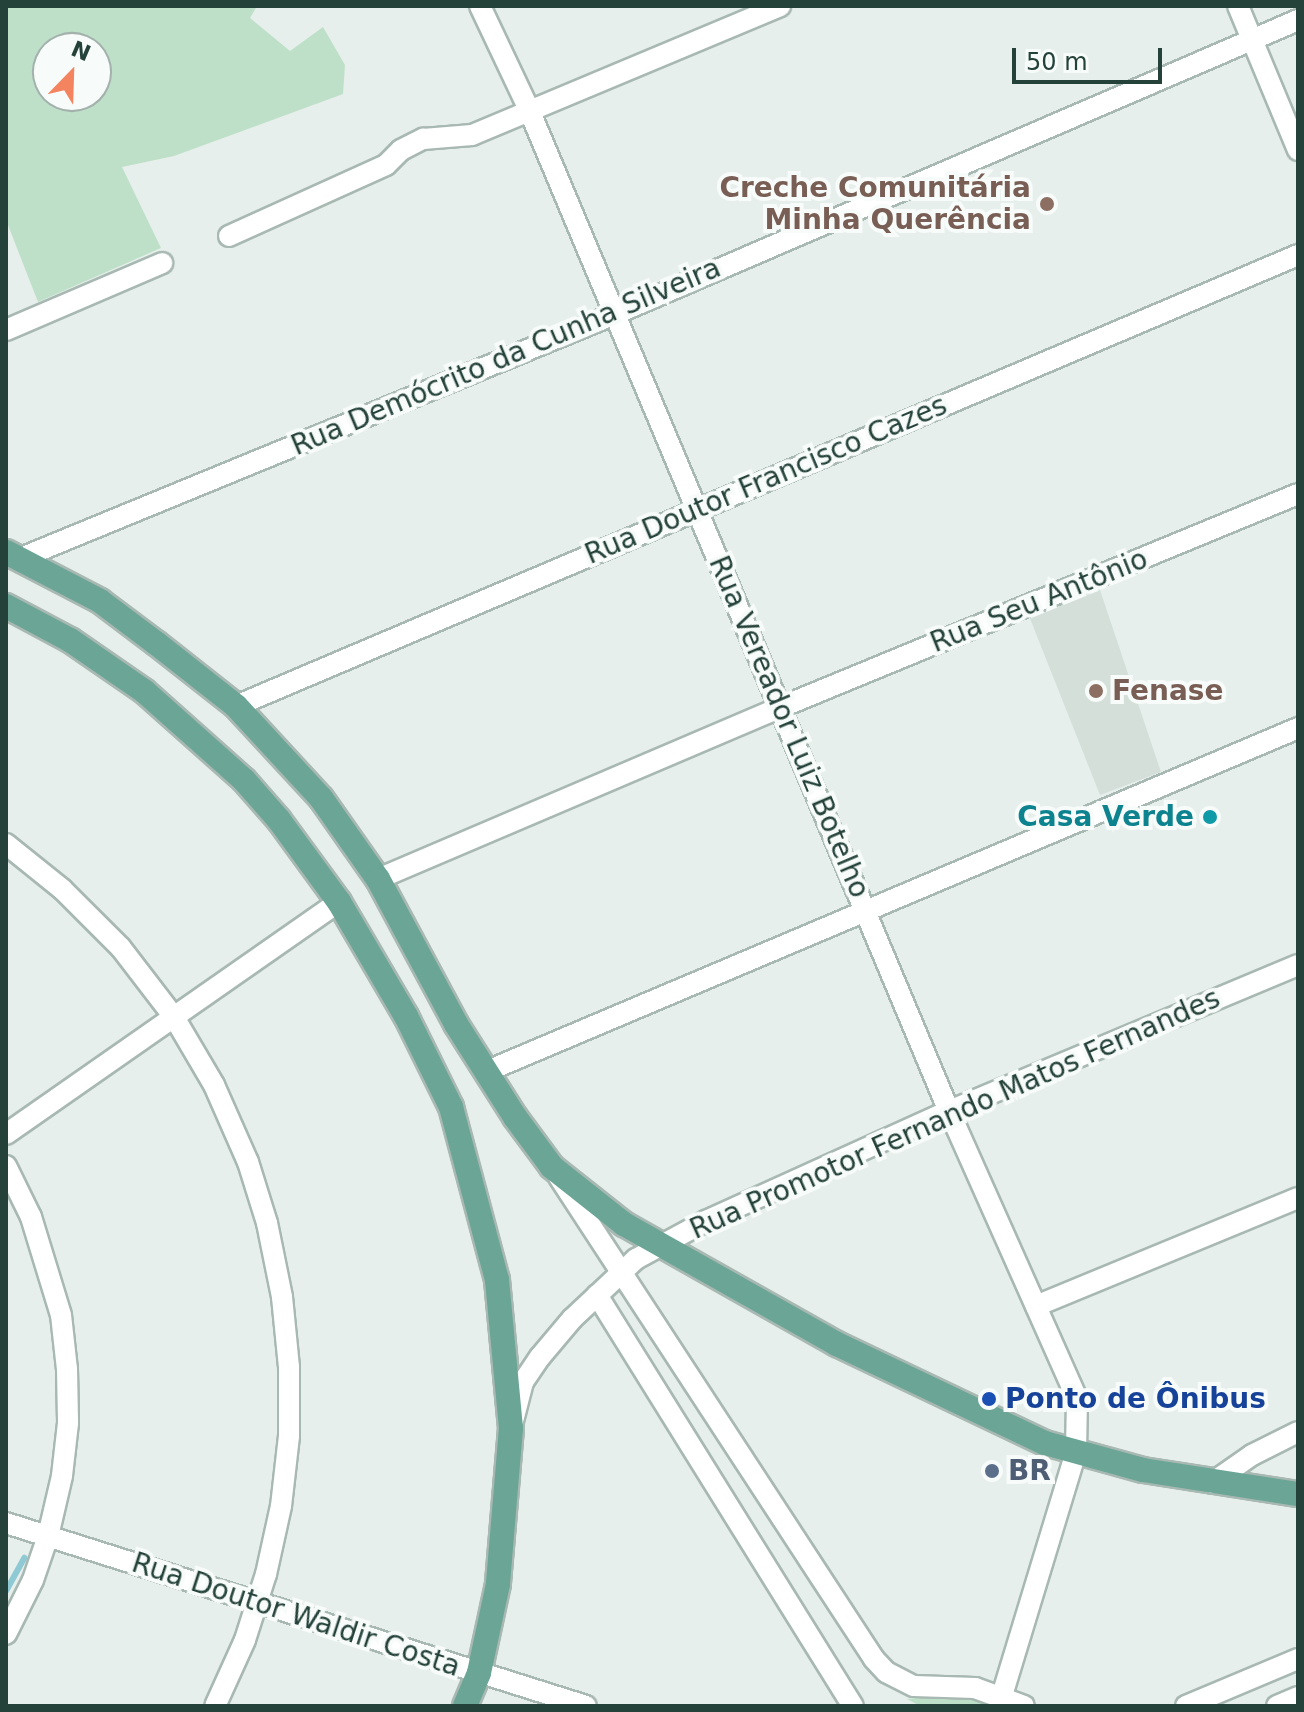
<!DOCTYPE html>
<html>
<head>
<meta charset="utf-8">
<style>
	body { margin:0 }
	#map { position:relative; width:1304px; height:1712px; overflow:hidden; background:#e6efeb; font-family:"DejaVu Sans",sans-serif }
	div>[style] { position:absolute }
	.built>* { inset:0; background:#d4dfda }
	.green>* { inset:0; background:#bfe0c8 }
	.stream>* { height:6px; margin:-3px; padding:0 3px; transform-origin:3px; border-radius:3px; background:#8ec9d4 }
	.roads { filter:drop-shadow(2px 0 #a8b8b2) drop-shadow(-2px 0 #a8b8b2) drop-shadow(0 2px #a8b8b2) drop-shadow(0 -2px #a8b8b2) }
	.minor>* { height:20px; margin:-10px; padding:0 10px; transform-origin:10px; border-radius:10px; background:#fff }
	.major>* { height:24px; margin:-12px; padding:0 12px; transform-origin:12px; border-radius:12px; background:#6aa596 }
	.dots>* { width:22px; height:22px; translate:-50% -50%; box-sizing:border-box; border:4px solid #f7fbf9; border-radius:50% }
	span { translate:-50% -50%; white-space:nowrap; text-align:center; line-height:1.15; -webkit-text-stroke:8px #f7fbf9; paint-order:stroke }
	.education-label { font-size:28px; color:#785e54; font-weight:700 }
	.right { translate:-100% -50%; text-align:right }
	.left { translate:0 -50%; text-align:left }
	.street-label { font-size:28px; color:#24423a }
	.culture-label { font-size:28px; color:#0d838f; font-weight:700 }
	.transit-label { font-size:28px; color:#164399; font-weight:700 }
	.service-label { font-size:28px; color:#4e5e75; font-weight:700 }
	.frame { position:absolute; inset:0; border:8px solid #24423a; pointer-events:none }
	.north { position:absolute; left:32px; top:32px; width:80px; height:80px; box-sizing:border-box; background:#f7fbf9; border:2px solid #a3b1ad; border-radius:50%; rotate:23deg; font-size:22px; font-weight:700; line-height:32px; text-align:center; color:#24423a }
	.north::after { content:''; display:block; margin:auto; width:28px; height:36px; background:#f4845f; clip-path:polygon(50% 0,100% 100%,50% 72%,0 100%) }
	.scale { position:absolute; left:1012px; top:48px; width:150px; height:36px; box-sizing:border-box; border:4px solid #24423a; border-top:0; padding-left:10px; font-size:24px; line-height:28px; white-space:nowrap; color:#24423a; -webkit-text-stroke:6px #f7fbf9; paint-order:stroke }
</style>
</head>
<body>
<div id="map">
	<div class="built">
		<i style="clip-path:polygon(1098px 584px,1161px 772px,1100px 795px,1027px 611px)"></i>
	</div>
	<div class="green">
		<i style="clip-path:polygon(evenodd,6px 6px,257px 6px,250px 18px,290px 51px,323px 27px,345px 65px,343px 94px,174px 156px,122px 167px,161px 248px,38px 302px,6px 220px,6px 6px,48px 48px,96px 48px,96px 96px,48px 96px,48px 48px)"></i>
		<i style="clip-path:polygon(941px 1695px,971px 1696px,1001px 1706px,920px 1706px,907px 1699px)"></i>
	</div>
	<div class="stream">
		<i style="left:6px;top:1591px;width:38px;rotate:-61deg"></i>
	</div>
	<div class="roads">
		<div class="minor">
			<i style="left:480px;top:6px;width:117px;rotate:64.7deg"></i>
			<i style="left:530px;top:112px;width:1083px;rotate:67.25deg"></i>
			<i style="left:949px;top:1111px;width:315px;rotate:66deg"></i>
			<i style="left:1077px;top:1399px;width:53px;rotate:91.1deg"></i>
			<i style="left:1076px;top:1452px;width:254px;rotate:106.9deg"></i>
			<i style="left:1238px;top:6px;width:156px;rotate:67.4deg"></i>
			<i style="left:229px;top:236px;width:172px;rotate:-24.3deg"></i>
			<i style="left:386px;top:165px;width:21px;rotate:-45deg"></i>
			<i style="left:401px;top:150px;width:25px;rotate:-27deg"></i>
			<i style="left:423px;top:139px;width:49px;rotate:-4.7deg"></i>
			<i style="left:472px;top:135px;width:334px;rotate:-22.7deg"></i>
			<i style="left:6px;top:330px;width:170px;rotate:-23.2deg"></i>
			<i style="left:21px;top:558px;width:642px;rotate:-22.33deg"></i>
			<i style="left:615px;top:314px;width:744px;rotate:-23.29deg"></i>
			<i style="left:236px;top:706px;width:1154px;rotate:-23.01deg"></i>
			<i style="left:6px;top:844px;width:72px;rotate:38.8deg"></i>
			<i style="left:62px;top:889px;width:83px;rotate:45deg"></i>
			<i style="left:121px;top:948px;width:87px;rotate:52.5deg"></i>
			<i style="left:174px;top:1017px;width:79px;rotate:59.5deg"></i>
			<i style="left:214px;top:1085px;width:84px;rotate:66.2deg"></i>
			<i style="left:248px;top:1162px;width:64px;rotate:72.7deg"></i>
			<i style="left:267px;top:1223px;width:76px;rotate:78.5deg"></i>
			<i style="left:282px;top:1297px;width:70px;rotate:84.3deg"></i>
			<i style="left:289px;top:1367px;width:69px;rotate:90deg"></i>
			<i style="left:289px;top:1436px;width:70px;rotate:96.5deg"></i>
			<i style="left:281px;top:1506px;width:70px;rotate:102.4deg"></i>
			<i style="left:266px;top:1574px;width:69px;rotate:107.7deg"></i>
			<i style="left:245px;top:1640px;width:72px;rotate:114.4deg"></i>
			<i style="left:378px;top:879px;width:436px;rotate:-23.1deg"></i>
			<i style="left:779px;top:708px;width:561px;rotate:-22.41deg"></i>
			<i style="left:485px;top:1072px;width:883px;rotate:-22.93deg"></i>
			<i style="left:6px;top:1134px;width:406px;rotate:-34.9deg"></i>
			<i style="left:6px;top:1166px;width:57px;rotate:63.9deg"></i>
			<i style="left:31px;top:1217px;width:102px;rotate:73deg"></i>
			<i style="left:61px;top:1315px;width:54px;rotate:83.7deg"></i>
			<i style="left:67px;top:1369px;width:54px;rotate:88.9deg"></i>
			<i style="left:68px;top:1423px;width:53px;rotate:96.5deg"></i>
			<i style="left:62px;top:1476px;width:62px;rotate:103.1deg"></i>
			<i style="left:48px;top:1536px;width:46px;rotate:108.8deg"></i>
			<i style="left:33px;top:1580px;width:60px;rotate:116.6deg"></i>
			<i style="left:559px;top:1177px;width:576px;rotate:56.83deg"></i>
			<i style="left:874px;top:1659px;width:18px;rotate:47deg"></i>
			<i style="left:886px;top:1672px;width:31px;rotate:27deg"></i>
			<i style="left:914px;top:1686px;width:61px;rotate:1.9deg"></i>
			<i style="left:975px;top:1688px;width:52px;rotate:20.2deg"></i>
			<i style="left:597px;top:1295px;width:484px;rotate:58.1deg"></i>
			<i style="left:1036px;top:1306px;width:283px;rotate:-22.4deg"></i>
			<i style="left:513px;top:1421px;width:40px;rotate:-75.6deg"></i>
			<i style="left:523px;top:1382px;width:30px;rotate:-56deg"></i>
			<i style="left:540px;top:1357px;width:50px;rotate:-49.9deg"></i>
			<i style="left:572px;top:1319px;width:88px;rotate:-43.2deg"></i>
			<i style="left:636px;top:1259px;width:80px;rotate:-28.5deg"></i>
			<i style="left:706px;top:1221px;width:267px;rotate:-24.4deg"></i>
			<i style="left:949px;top:1111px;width:378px;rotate:-22.7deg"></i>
			<i style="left:1212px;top:1483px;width:49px;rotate:-35deg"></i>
			<i style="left:1252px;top:1455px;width:51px;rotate:-26.6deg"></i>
			<i style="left:6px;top:1523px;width:608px;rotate:17.51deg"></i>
			<i style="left:1186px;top:1706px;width:121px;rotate:-22.8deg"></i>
			<i style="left:1277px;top:1706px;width:23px;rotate:-23deg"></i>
		</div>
		<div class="major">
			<i style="left:6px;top:552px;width:106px;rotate:27.5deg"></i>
			<i style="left:100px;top:601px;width:70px;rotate:36.9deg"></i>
			<i style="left:156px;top:643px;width:102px;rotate:38.2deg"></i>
			<i style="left:236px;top:706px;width:125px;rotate:47.3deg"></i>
			<i style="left:321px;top:798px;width:99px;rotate:54.9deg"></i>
			<i style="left:378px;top:879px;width:165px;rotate:61.7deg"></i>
			<i style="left:456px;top:1024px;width:110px;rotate:57.6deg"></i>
			<i style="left:515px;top:1117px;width:62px;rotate:53.5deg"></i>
			<i style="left:552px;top:1167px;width:92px;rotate:38.4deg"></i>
			<i style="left:624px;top:1224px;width:244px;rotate:29.4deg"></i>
			<i style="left:837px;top:1344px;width:230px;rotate:25.5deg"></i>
			<i style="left:1045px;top:1443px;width:102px;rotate:15.4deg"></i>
			<i style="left:1143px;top:1470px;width:157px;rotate:8.8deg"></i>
			<i style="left:6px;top:606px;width:72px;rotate:28deg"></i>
			<i style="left:70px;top:640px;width:90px;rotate:34.6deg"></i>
			<i style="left:144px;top:691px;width:134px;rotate:41.7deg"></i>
			<i style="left:244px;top:780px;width:53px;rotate:48.8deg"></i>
			<i style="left:279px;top:820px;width:102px;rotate:53.8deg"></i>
			<i style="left:339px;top:902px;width:132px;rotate:59.6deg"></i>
			<i style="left:406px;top:1016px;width:102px;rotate:63.7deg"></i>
			<i style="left:451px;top:1107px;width:179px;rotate:75.1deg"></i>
			<i style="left:497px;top:1280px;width:149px;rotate:84.6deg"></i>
			<i style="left:511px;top:1428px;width:157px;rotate:94.8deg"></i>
			<i style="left:498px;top:1584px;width:91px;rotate:102.1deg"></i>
			<i style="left:479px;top:1673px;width:36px;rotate:113deg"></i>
		</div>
	</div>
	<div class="dots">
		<i style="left:1047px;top:204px;background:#8d6e63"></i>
		<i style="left:1096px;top:691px;background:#8d6e63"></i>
		<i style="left:1210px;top:817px;background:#0f9aa8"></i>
		<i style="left:989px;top:1399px;background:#1a4fb4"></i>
		<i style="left:992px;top:1471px;background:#5c6f8a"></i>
	</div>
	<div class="education-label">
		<span class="right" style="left:1031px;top:204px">Creche Comunitária<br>Minha Querência</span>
		<span class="left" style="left:1112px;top:691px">Fenase</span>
	</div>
	<div class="street-label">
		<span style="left:506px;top:357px;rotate:-23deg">Rua Demócrito da Cunha Silveira</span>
		<span style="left:766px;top:480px;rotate:-23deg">Rua Doutor Francisco Cazes</span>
		<span style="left:1039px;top:601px;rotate:-22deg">Rua Seu Antônio</span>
		<span style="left:789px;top:727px;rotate:67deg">Rua Vereador Luiz Botelho</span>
		<span style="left:955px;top:1114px;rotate:-24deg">Rua Promotor Fernando Matos Fernandes</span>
		<span style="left:296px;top:1615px;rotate:18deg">Rua Doutor Waldir Costa</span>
	</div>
	<div class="culture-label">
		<span class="right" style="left:1194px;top:817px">Casa Verde</span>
	</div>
	<div class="transit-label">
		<span class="left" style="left:1005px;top:1399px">Ponto de Ônibus</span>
	</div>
	<div class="service-label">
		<span class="left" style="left:1008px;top:1471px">BR</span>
	</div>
	<div class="frame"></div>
	<div class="north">N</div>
	<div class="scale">50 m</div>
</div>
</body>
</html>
